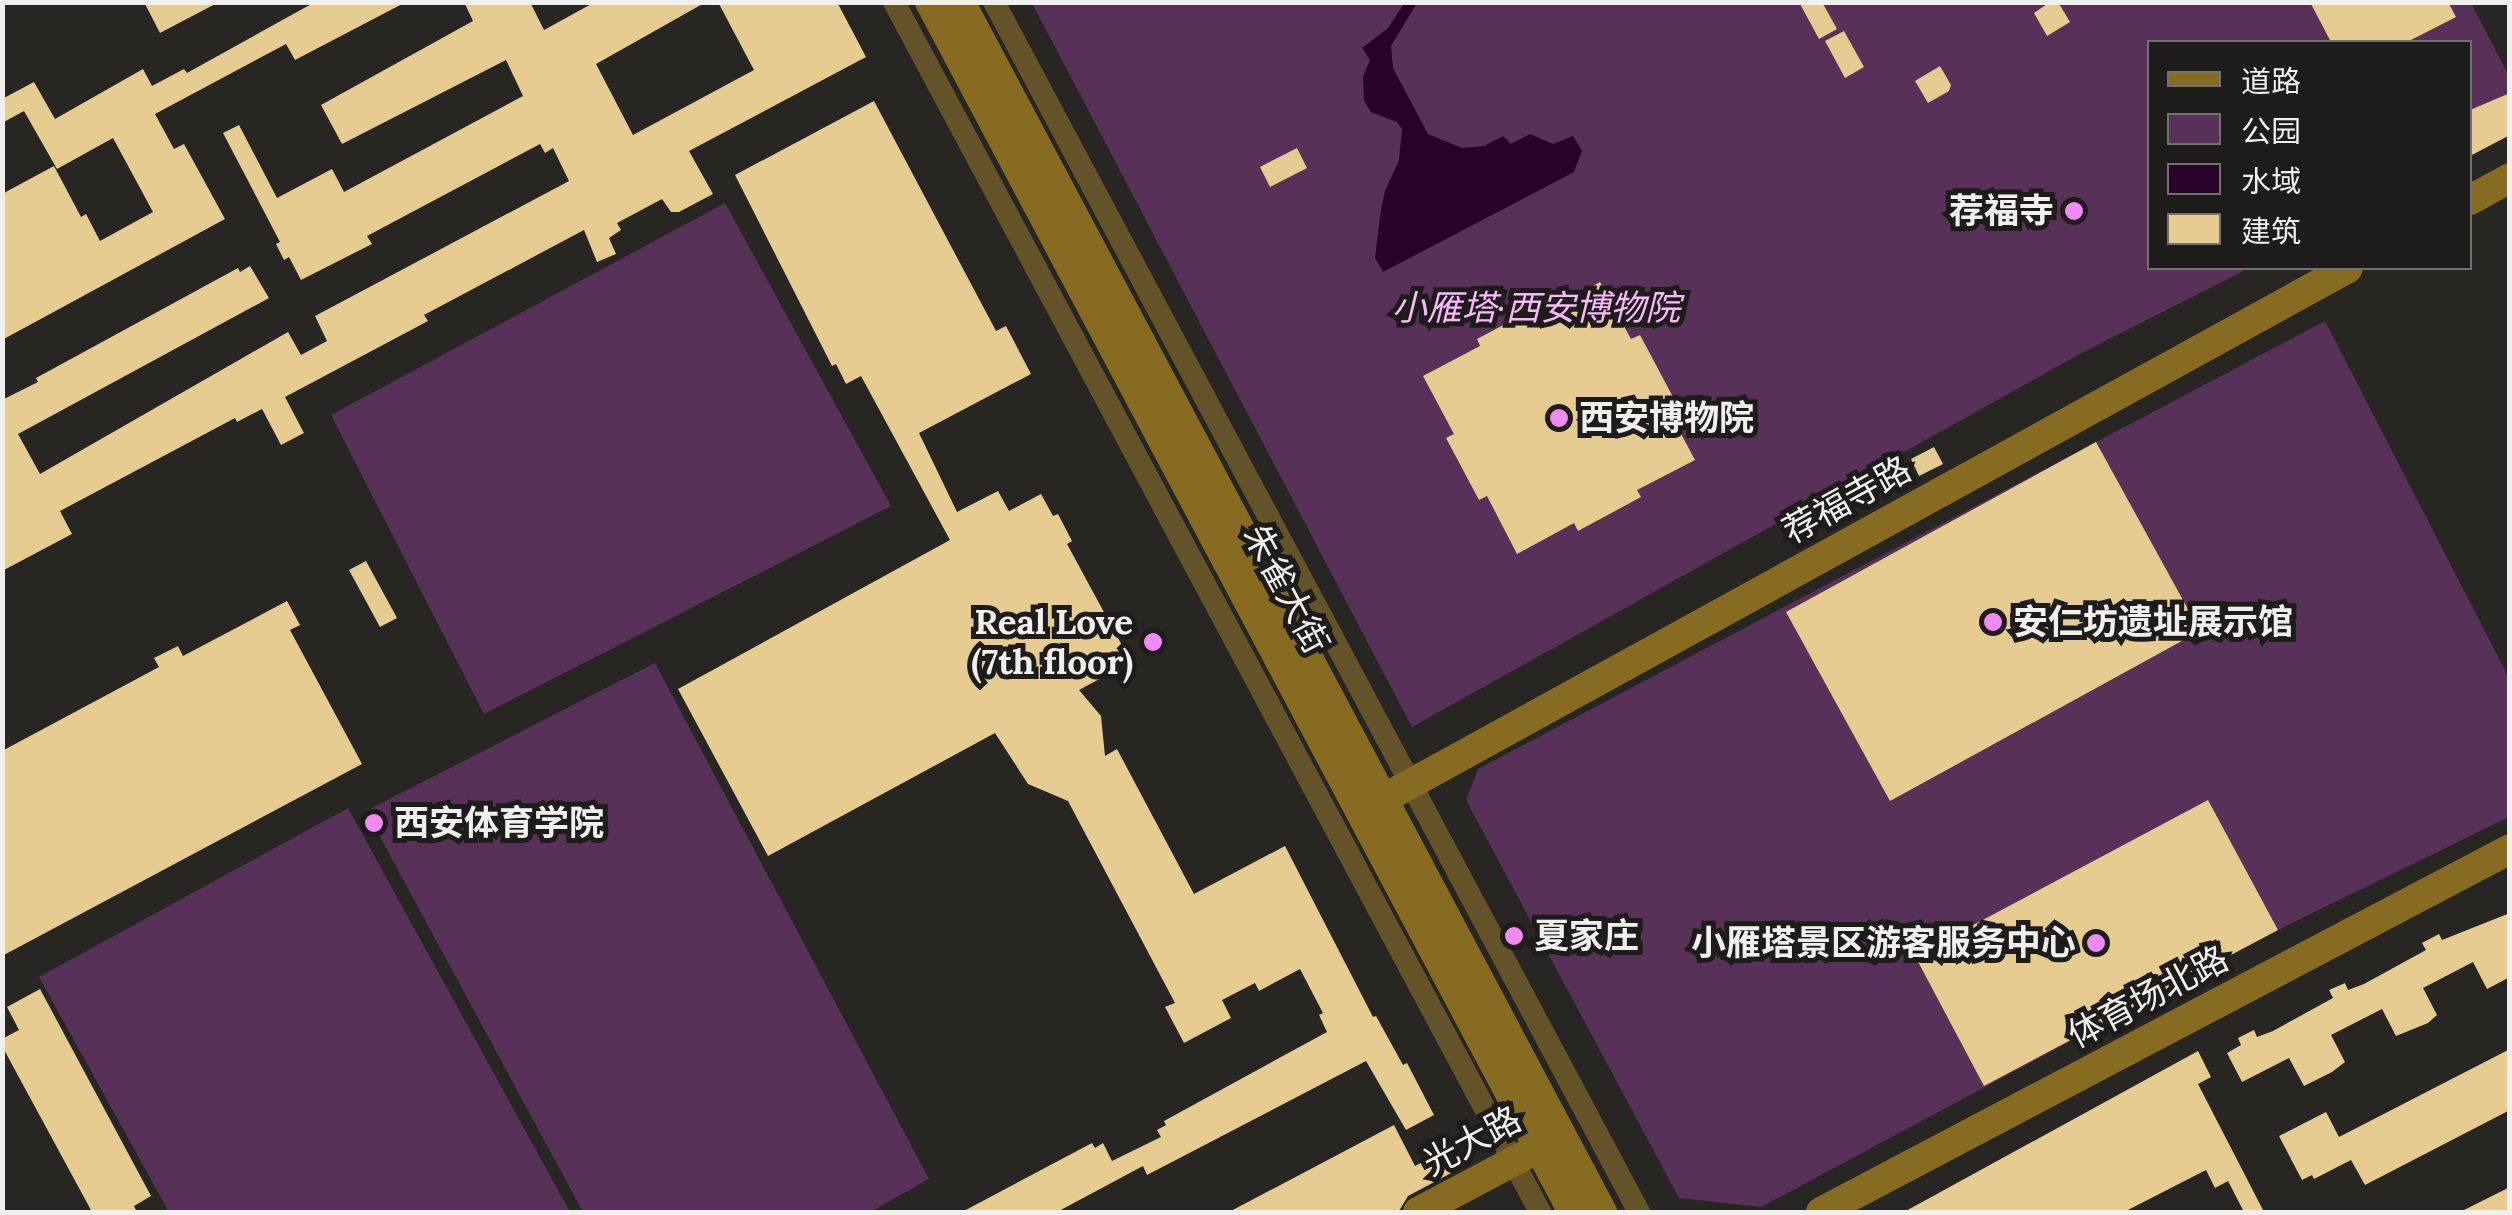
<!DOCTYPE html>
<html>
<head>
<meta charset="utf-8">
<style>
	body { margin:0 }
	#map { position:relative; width:2512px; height:1215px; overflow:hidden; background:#272623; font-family:Lora,"Noto Sans SC",serif }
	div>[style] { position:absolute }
	.green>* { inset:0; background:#583159 }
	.water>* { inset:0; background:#280329 }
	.building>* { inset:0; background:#e7cc91 }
	.street>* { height:22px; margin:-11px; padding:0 11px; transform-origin:11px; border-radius:11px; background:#645228 }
	.secondary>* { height:30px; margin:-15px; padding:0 15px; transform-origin:15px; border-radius:15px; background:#876b20 }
	.dots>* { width:28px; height:28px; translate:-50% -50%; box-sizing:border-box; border:5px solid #1d1c1a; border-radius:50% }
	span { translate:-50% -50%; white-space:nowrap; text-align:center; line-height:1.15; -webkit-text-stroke:10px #1d1c1a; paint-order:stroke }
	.poi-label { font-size:35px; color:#f1f0ef; font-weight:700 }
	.right { translate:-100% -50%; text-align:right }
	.left { translate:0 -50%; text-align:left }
	.park-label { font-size:35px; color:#f9b8f9; font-style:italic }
	.street-label { font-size:35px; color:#f1f0ef }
	.frame { position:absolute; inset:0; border:5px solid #f1f0ef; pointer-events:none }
	.legend { position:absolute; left:2147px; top:40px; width:325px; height:230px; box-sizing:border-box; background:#1d1c1a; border:2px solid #72716f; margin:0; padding:12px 18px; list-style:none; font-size:30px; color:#f1f0ef }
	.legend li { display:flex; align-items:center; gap:20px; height:50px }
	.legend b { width:50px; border:2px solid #72716f }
</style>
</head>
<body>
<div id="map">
	<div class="green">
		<i style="clip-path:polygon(1032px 3px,2471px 3px,2509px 76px,2509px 133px,2470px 154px,2470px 42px,2150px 42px,2150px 268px,2249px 268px,2078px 355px,1412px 727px)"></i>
		<i style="clip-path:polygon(725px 203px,891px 506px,484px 714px,331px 415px)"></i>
		<i style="clip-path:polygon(2325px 321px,2509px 678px,2509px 817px,2278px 930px,1761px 1207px,1679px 1198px,1466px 800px,1478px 769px)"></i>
		<i style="clip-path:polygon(655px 663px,929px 1179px,870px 1212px,583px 1212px,366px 811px)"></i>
		<i style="clip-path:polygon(348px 808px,570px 1212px,169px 1212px,39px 977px)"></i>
	</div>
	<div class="water">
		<i style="clip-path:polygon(1405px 2px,1417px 3px,1391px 46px,1393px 68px,1428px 134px,1462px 148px,1484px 146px,1503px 136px,1511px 144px,1530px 134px,1553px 144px,1573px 136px,1582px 151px,1574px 172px,1383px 272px,1375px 258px,1380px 216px,1385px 191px,1399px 160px,1402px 129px,1397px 122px,1371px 112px,1364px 101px,1363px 77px,1370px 60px,1362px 48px,1388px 28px)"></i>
	</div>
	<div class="building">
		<i style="clip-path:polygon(144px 2px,219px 2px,160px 33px)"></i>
		<i style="clip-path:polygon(315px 2px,406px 2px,295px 60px,286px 44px,155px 114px,174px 149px,184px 144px,225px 219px,2px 340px,2px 194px,54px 166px,81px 217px,86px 214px,100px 241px,153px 212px,113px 138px,57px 169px,24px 111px,2px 123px,2px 99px,34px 82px,55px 119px,143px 69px,152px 86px,184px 69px,187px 73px)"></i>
		<i style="clip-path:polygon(464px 2px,530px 2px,544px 30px,595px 2px,706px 2px,596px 64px,633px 135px,754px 70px,718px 2px,837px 2px,866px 57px,689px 151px,713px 194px,679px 212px,671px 212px,662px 199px,617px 223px,621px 230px,609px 238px,616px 254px,597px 262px,584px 230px,424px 315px,428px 321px,285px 397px,304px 433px,281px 445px,262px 409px,237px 422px,235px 418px,60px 511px,72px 534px,2px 571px,2px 400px,38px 382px,36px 378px,238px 268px,240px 272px,250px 266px,269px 298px,18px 434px,40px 474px,288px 332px,301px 355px,327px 341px,315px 316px,569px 181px,553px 148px,545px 153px,540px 144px,367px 236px,372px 244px,301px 280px,289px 257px,284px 260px,276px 244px,280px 242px,223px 133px,239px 125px,277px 198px,332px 169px,344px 192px,523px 96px,506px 60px,342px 144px,321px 105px,473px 21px)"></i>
		<i style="clip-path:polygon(1799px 2px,1822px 2px,1837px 29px,1819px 39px)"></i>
		<i style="clip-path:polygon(2050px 2px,2058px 2px,2070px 22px,2047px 36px,2034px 13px)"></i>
		<i style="clip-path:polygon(2310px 2px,2448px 2px,2456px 17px,2407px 42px,2331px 42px)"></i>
		<i style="clip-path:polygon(1844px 31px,1864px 67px,1845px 78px,1825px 41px)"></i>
		<i style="clip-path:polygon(1940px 66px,1951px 85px,1949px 91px,1928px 103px,1915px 81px)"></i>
		<i style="clip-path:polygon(2510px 93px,2510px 135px,2470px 156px,2470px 110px)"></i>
		<i style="clip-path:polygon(874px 101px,996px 331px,1006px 326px,1031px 374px,919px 433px,957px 512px,998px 491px,1009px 511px,1041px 494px,1053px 516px,1058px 514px,1072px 541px,1067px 544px,1131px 662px,1079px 690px,1101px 716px,1105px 756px,1117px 749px,1194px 894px,1285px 846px,1373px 1017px,1376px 1016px,1403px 1065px,1407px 1063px,1434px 1115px,1406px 1130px,1366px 1061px,1147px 1175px,1143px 1166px,1057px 1212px,962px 1212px,1092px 1143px,1095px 1148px,1103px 1143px,1112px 1161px,1161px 1137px,1157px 1130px,1166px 1125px,1164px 1121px,1327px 1032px,1319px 1015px,1323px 1013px,1300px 969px,1259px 991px,1255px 983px,1222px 1000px,1231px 1018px,1184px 1043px,1165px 1007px,1175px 1003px,1068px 801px,1028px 784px,995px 733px,768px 856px,678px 689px,950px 540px,861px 376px,846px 384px,836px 364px,832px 366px,735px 175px)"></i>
		<i style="clip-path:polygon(1297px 148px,1307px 168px,1270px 187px,1260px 167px)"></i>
		<i style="clip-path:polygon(1600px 282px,1631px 339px,1640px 335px,1673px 397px,1664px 402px,1695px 460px,1637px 490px,1641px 497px,1578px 531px,1574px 523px,1517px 554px,1487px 496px,1479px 500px,1446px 438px,1454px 434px,1423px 376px,1480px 346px,1477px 339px,1539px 306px,1542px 313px)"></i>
		<i style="clip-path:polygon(2096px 442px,2200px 631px,1890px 801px,1786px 612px)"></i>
		<i style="clip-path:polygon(1934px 447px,1943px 464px,1919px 476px,1911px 459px)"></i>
		<i style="clip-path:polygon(366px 561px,397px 618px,380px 627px,349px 570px)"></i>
		<i style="clip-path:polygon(287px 601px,300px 625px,290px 630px,362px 764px,2px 956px,2px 751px,159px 667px,154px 658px,178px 646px,183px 656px)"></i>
		<i style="clip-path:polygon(2208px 800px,2278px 930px,1984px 1086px,1915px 956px)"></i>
		<i style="clip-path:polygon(2510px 913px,2510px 977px,2487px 989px,2473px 962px,2423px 988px,2437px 1015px,2428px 1023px,2396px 1036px,2382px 1009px,2331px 1035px,2345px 1062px,2332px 1072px,2304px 1086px,2289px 1058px,2242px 1082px,2227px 1053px,2241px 1045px,2238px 1038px,2254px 1030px,2257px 1037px,2273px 1031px,2333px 998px,2329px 990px,2345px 983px,2348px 990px,2364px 984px,2426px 950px,2422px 943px,2439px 934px,2442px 940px)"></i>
		<i style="clip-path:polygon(40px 989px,151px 1196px,134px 1206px,137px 1212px,92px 1212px,2px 1046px,2px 1039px,19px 1030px,7px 1007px)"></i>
		<i style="clip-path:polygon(2510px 1049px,2510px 1110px,2365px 1185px,2351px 1160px,2314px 1179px,2312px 1175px,2302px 1180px,2279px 1136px,2326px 1112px,2339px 1137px)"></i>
		<i style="clip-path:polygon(2198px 1051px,2211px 1077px,2198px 1084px,2264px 1212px,2244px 1212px,2228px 1181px,2215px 1188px,2206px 1170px,2124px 1212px,1904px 1212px)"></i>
		<i style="clip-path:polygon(1394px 1125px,1415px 1166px,1442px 1152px,1453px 1172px,1408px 1196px,1399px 1211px,1229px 1212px)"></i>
		<i style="clip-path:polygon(2510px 1187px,2510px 1212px,2460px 1212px)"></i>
	</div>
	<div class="street">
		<i style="left:894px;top:2px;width:1372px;rotate:61.9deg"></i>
		<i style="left:994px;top:2px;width:1371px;rotate:61.94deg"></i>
	</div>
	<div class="secondary">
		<i style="left:930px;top:2px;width:1370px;rotate:62.01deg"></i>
		<i style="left:960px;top:2px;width:1370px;rotate:62.05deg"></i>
		<i style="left:2470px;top:200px;width:46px;rotate:-28.8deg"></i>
		<i style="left:1383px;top:799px;width:1101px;rotate:-28.82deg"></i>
		<i style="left:1418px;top:1212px;width:154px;rotate:-27.9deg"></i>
		<i style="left:1821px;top:1212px;width:779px;rotate:-27.78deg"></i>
	</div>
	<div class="dots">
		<i style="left:2074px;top:211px;background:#f18af4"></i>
		<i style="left:1559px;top:418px;background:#f18af4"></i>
		<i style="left:1993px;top:622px;background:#f18af4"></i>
		<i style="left:1153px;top:642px;background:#f18af4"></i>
		<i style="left:374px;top:823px;background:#f18af4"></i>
		<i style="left:1514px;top:936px;background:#f18af4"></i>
		<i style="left:2096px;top:943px;background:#f18af4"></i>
	</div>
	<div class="poi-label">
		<span class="right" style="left:2054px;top:211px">荐福寺</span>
		<span class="left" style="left:1579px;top:418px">西安博物院</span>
		<span class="right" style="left:1133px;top:642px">Real Love<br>(7th floor)</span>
		<span class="left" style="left:2013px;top:622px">安仁坊遗址展示馆</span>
		<span class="left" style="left:394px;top:823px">西安体育学院</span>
		<span class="left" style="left:1534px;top:936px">夏家庄</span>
		<span class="right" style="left:2076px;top:943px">小雁塔景区游客服务中心</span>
	</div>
	<div class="park-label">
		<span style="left:1536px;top:308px">小雁塔·西安博物院</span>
	</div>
	<div class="street-label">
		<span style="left:1847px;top:500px;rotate:-29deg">荐福寺路</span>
		<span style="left:1286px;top:589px;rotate:62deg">朱雀大街</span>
		<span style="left:2148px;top:997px;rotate:-28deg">体育场北路</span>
		<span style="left:1472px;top:1141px;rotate:-28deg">光大路</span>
	</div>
	<div class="frame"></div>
	<ul class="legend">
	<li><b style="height:12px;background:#876b20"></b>道路</li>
	<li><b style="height:28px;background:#583159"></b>公园</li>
	<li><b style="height:28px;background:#280329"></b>水域</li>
	<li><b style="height:28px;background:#e7cc91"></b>建筑</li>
	</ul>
</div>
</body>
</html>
